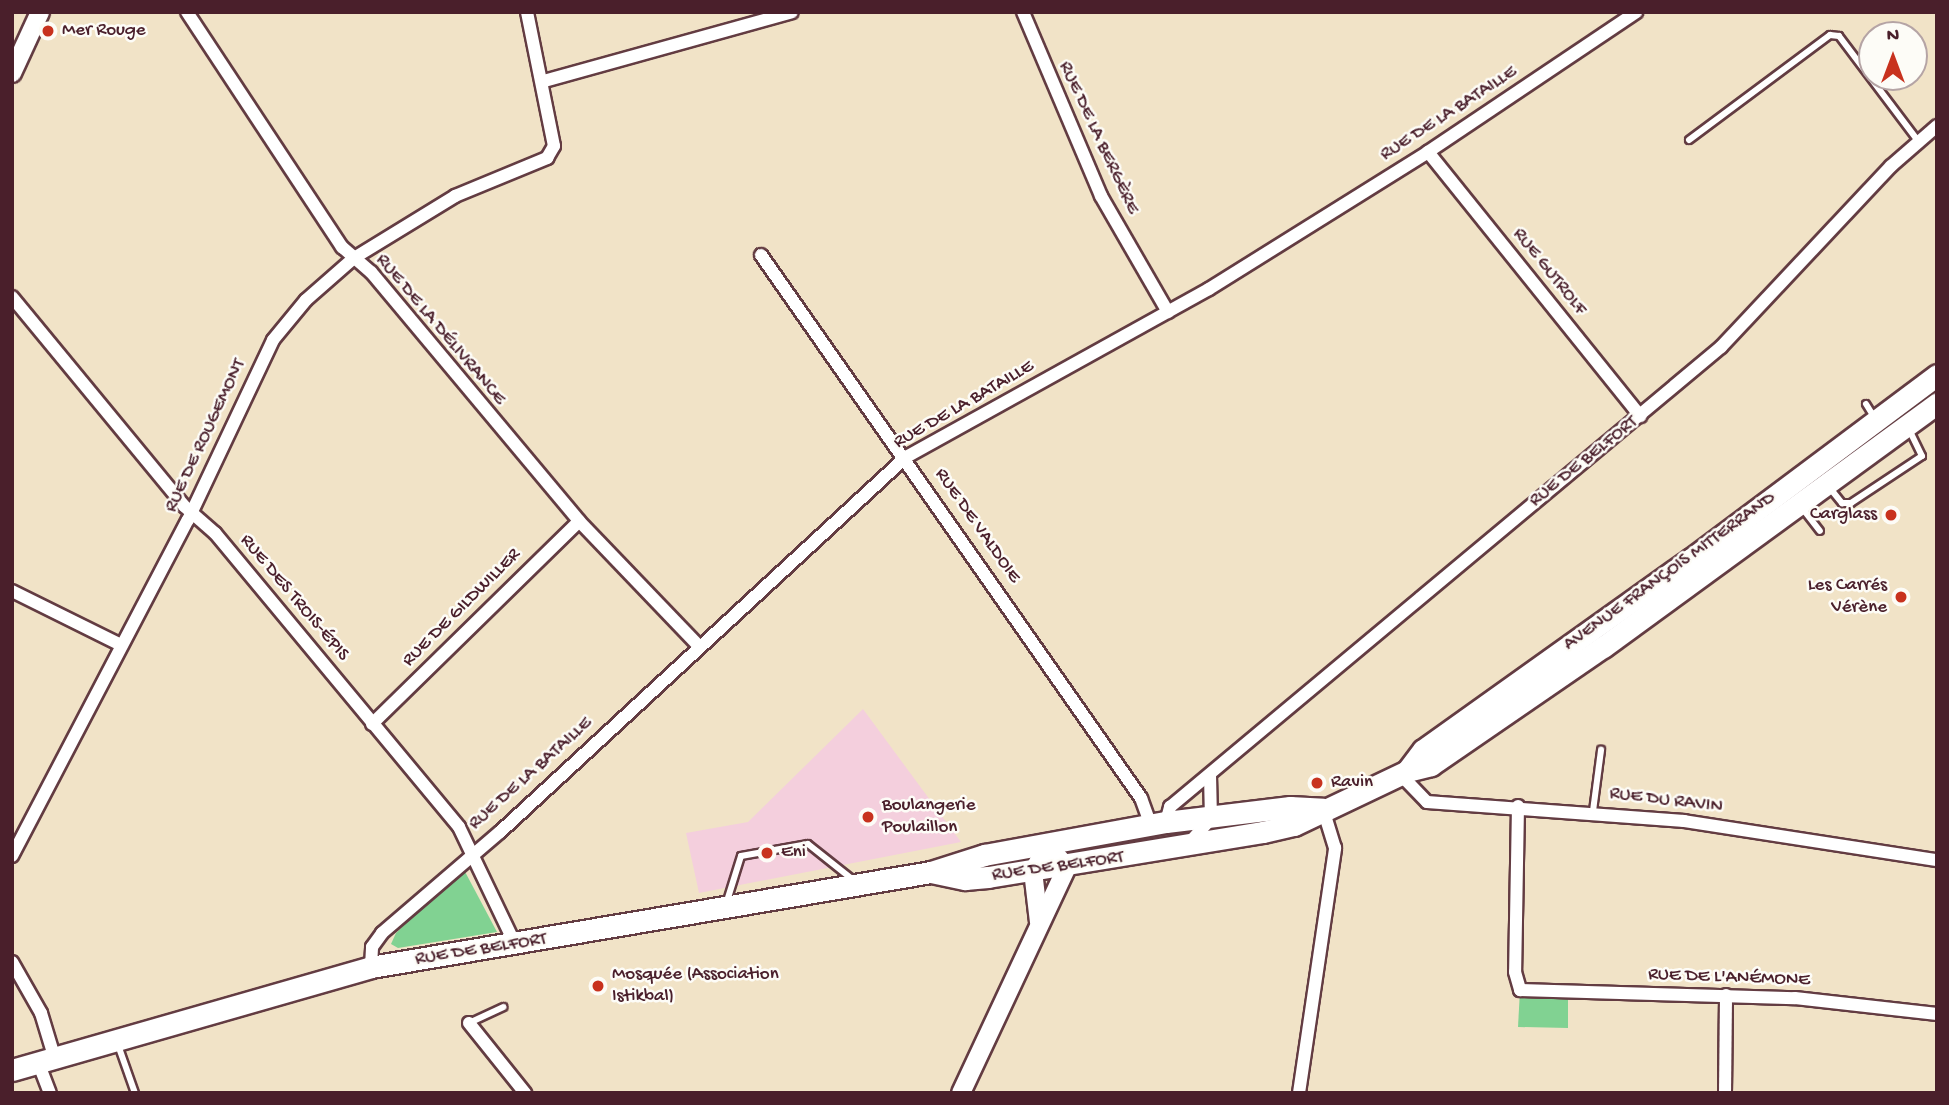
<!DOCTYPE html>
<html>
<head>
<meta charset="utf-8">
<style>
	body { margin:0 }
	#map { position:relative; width:1949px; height:1105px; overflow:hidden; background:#f1e3c7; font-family:"Gochi Hand",sans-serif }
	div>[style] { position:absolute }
	.built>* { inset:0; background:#f4cfdd }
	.green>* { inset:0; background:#81d292 }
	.roads { filter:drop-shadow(2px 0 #633c42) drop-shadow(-2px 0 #633c42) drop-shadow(0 2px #633c42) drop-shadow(0 -2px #633c42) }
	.lane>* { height:6px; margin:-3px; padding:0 3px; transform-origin:3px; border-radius:3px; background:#fff }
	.street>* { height:12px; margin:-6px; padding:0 6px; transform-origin:6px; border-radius:6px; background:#fff }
	.secondary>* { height:18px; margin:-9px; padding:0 9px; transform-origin:9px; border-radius:9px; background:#fff }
	.primary>* { height:21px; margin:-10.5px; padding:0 10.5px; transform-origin:10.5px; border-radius:10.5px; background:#fff }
	.dots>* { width:19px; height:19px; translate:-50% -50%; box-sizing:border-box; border:4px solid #fdfcf7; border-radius:50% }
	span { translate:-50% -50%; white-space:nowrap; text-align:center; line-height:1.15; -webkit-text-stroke:5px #fdfcf7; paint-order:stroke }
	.poi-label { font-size:19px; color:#4a1f2b }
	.left { translate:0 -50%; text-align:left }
	.right { translate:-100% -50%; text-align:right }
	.street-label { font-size:19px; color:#4a1f2b }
	.frame { position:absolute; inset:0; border:14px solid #4a1f2b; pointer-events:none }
	.north { position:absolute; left:1858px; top:21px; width:70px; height:70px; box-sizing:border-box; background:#fdfcf7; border:2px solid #b5a4a5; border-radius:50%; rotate:0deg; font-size:19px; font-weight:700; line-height:28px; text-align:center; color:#4a1f2b }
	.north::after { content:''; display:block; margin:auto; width:24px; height:32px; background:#c8321e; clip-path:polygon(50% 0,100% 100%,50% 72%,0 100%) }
</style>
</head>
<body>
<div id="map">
	<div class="built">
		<i style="clip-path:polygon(863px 709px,961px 842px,699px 893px,686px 833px,748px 822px)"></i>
	</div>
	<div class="green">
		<i style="clip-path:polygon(463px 868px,497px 932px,398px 948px,391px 944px,396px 933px)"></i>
		<i style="clip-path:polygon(1520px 990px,1568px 993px,1568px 1028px,1518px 1027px)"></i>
	</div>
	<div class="roads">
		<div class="lane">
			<i style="left:1689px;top:140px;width:176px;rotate:-36.7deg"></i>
			<i style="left:1830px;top:35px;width:9px;rotate:6deg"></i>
			<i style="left:1839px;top:36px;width:131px;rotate:53deg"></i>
			<i style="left:1866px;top:404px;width:15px;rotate:58deg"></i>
			<i style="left:1829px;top:487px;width:21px;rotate:51deg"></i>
			<i style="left:1842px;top:503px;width:9px"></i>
			<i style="left:1851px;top:503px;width:85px;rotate:-33.5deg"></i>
			<i style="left:1922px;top:456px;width:32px;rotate:-116deg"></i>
			<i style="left:1802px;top:508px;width:29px;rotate:52deg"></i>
			<i style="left:1593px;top:811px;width:62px;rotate:-82.5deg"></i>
			<i style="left:727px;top:901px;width:47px;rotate:-72.7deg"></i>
			<i style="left:741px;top:856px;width:68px;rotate:-10.2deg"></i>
			<i style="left:808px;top:844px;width:56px;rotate:38.5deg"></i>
			<i style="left:469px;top:1023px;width:38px;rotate:-25deg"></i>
			<i style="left:117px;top:1042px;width:54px;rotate:70.6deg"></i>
		</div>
		<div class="street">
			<i style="left:187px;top:12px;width:282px;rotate:56.6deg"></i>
			<i style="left:342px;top:247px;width:38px;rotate:41deg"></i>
			<i style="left:371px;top:272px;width:324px;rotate:50.1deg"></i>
			<i style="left:579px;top:521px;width:172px;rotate:46.2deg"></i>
			<i style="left:1023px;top:12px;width:200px;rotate:67deg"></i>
			<i style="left:1101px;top:196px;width:134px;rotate:60deg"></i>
			<i style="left:544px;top:81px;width:257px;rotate:-15.5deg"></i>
			<i style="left:1428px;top:152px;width:339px;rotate:51.2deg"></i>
			<i style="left:761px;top:255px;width:663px;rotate:55.02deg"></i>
			<i style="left:1141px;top:798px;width:30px;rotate:70deg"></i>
			<i style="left:12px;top:297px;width:271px;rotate:50.5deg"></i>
			<i style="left:184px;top:506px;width:41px;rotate:41.1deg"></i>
			<i style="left:215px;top:533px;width:382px;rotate:50.3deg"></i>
			<i style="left:459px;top:827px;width:130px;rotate:64.4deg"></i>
			<i style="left:12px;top:591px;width:122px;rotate:26.4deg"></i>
			<i style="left:372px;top:724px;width:290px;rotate:-44.4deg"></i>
			<i style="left:1400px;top:774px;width:39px;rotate:46deg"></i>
			<i style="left:1427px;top:802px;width:258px;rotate:4.2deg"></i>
			<i style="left:1684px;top:821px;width:256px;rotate:8.8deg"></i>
			<i style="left:1518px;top:806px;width:166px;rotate:91deg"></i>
			<i style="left:1515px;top:972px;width:19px;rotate:74deg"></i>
			<i style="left:1520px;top:990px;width:275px;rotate:1.7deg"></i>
			<i style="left:1795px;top:998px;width:143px;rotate:6.4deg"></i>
			<i style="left:1166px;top:822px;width:16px;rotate:-75deg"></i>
			<i style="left:1170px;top:807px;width:718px;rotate:-39.86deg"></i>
			<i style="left:1721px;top:347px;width:248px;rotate:-46.8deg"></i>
			<i style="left:1891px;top:166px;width:61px;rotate:-41deg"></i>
			<i style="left:1190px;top:842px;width:31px;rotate:-48deg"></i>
			<i style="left:1211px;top:819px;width:44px;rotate:-91.3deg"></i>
			<i style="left:12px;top:856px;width:379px;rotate:-62.4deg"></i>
			<i style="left:188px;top:520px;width:199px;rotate:-64.7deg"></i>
			<i style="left:273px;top:340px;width:52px;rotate:-50.5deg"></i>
			<i style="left:306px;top:300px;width:64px;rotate:-41.2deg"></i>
			<i style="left:354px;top:258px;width:119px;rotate:-31.5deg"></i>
			<i style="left:455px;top:196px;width:100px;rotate:-22.4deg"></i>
			<i style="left:547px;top:158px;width:14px;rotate:-60deg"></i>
			<i style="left:554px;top:146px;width:137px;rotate:-101.4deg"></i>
			<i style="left:12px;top:962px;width:59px;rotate:60.4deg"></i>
			<i style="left:41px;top:1013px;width:45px;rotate:73.2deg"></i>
			<i style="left:371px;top:967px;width:20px;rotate:-87deg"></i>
			<i style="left:372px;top:947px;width:17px;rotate:-54deg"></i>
			<i style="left:382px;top:933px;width:155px;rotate:-40.6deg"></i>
			<i style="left:500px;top:832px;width:553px;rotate:-42.73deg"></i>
			<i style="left:906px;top:457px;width:346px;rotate:-29deg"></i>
			<i style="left:1209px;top:289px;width:258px;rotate:-32deg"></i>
			<i style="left:1428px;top:152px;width:251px;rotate:-33.9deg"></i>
			<i style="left:469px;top:1023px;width:90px;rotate:51.3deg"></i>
			<i style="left:38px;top:1062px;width:33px;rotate:69deg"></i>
			<i style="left:1299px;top:1093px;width:248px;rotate:-81.6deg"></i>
			<i style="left:1335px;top:848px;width:41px;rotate:-107.1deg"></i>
			<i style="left:1725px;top:1093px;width:98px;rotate:-89.4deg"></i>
		</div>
		<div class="secondary">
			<i style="left:12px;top:73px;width:67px;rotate:-65.3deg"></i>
			<i style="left:961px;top:1093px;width:250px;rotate:-64.9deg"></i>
			<i style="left:1067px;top:867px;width:28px;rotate:-132deg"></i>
			<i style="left:1048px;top:846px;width:29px;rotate:121deg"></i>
			<i style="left:1033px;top:871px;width:51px;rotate:83.3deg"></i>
		</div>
		<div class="primary">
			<i style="left:1407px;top:771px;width:26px;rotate:-53deg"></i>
			<i style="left:1423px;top:750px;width:329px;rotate:-35.5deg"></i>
			<i style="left:1691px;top:559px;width:307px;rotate:-36.8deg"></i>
			<i style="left:931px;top:872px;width:35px;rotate:12deg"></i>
			<i style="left:965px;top:879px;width:23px;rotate:-5deg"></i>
			<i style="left:988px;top:877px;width:279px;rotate:-9.3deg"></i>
			<i style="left:1263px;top:832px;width:32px;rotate:-13deg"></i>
			<i style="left:1294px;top:825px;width:125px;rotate:-25.5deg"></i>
			<i style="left:1407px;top:771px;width:25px;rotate:-14deg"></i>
			<i style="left:1431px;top:765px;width:209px;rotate:-34.5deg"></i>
			<i style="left:1603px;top:647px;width:414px;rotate:-36.1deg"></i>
			<i style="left:12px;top:1070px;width:373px;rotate:-16deg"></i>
			<i style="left:371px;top:967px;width:568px;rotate:-9.63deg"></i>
			<i style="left:931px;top:872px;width:56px;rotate:-17.8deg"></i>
			<i style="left:984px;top:855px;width:185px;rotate:-10.3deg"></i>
			<i style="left:1166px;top:822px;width:125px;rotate:-6.9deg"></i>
			<i style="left:1290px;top:807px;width:33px;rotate:3deg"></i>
		</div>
	</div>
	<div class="dots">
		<i style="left:48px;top:31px;background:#c8321e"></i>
		<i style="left:1891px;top:515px;background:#c8321e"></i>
		<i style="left:1901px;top:597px;background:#c8321e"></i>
		<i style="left:1317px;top:783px;background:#c8321e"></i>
		<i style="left:868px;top:817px;background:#c8321e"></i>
		<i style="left:767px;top:853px;background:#c8321e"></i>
		<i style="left:598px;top:986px;background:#c8321e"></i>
	</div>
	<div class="poi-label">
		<span class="left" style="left:62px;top:31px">Mer Rouge</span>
		<span class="right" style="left:1877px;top:515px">Carglass</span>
		<span class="right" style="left:1887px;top:597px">Les Carrés<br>Vérène</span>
		<span class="left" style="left:1331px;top:783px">Ravin</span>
		<span class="left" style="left:882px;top:817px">Boulangerie<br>Poulaillon</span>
		<span class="left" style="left:781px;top:853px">Eni</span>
		<span class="left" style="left:612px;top:986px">Mosquée (Association<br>Istikbal)</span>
	</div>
	<div class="street-label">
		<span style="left:1449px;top:114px;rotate:-33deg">RUE DE LA BATAILLE</span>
		<span style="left:1098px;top:138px;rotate:65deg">RUE DE LA BERGÈRE</span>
		<span style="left:1549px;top:272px;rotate:51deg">RUE GUTROLF</span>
		<span style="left:440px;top:330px;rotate:50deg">RUE DE LA DÉLIVRANCE</span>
		<span style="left:964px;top:405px;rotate:-30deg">RUE DE LA BATAILLE</span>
		<span style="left:206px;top:436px;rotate:-65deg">RUE DE ROUGEMONT</span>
		<span style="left:1584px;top:462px;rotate:-39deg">RUE DE BELFORT</span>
		<span style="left:977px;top:526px;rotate:55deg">RUE DE VALDOIE</span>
		<span style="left:1670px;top:572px;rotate:-36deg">AVENUE FRANÇOIS MITTERRAND</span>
		<span style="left:294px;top:598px;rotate:50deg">RUE DES TROIS-ÉPIS</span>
		<span style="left:462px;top:608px;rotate:-45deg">RUE DE GILDWILLER</span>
		<span style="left:531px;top:774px;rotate:-42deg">RUE DE LA BATAILLE</span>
		<span style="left:1666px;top:801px;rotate:7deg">RUE DU RAVIN</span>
		<span style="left:1058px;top:867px;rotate:-8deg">RUE DE BELFORT</span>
		<span style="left:481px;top:950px;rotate:-9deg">RUE DE BELFORT</span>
		<span style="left:1729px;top:978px;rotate:2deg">RUE DE L'ANÉMONE</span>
	</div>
	<div class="frame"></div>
	<div class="north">N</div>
</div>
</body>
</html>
